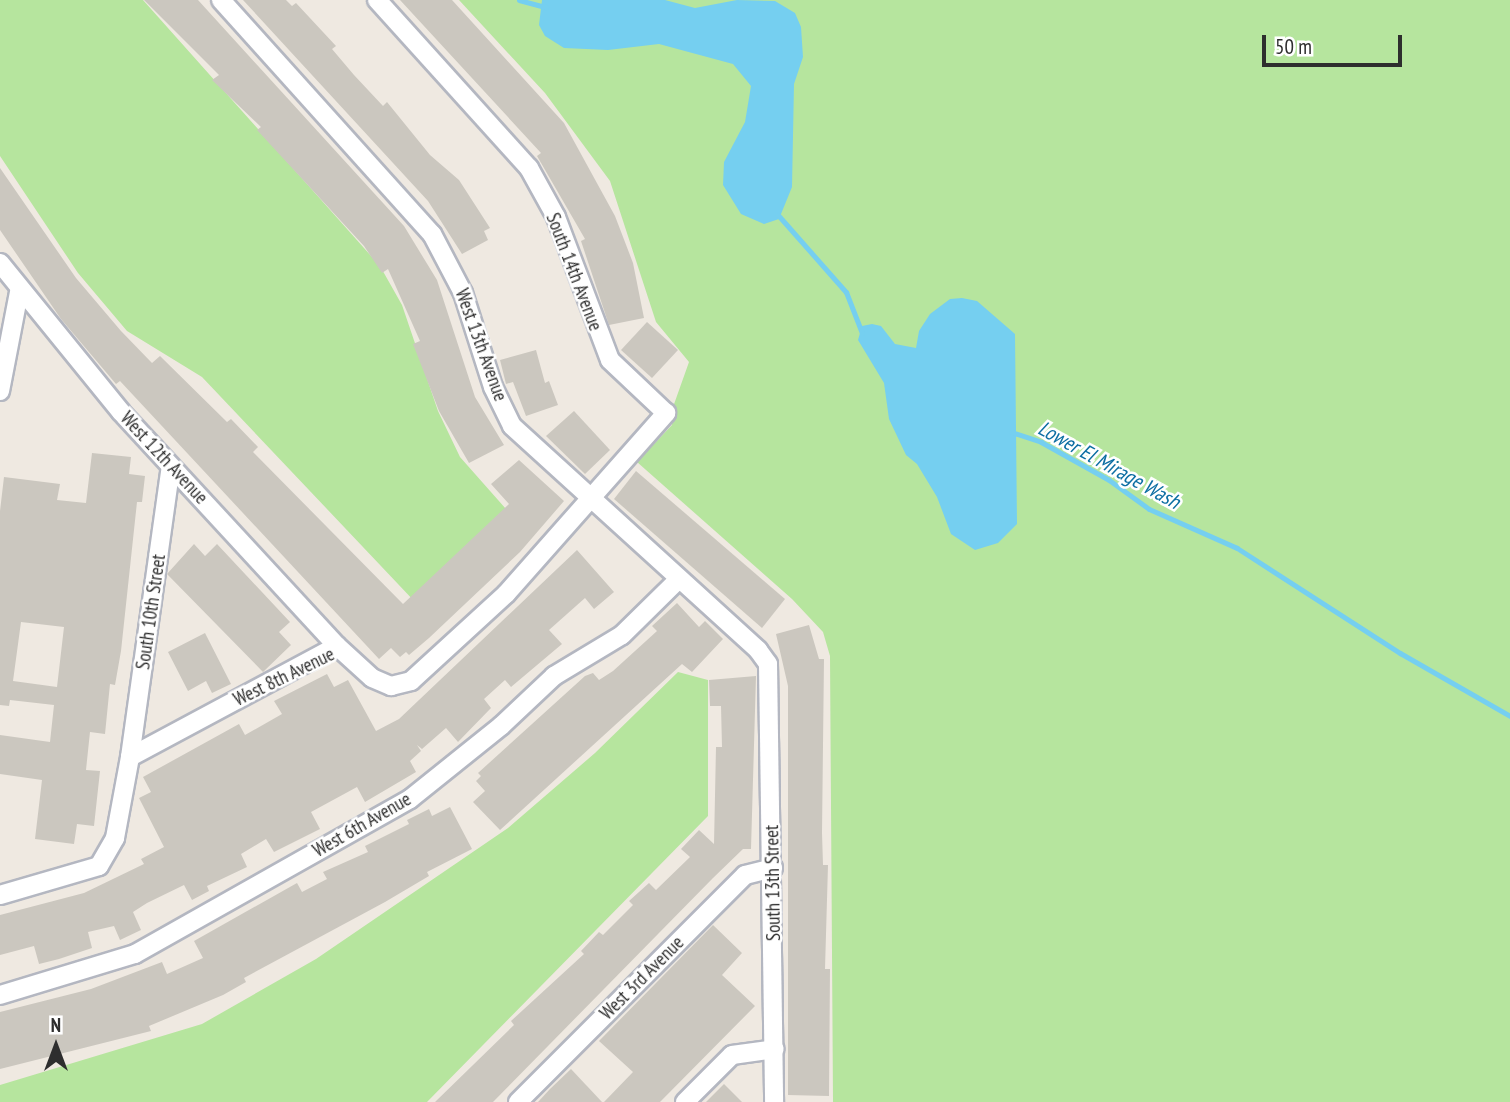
<!DOCTYPE html>
<html>
<head>
<meta charset="utf-8">
<style>
	body { margin:0 }
	#map { position:relative; width:1510px; height:1102px; overflow:hidden; background:#efe9e1; font-family:"PT Sans Narrow",sans-serif }
	div>[style] { position:absolute }
	.green>* { inset:0; background:#b6e59e }
	.water>* { inset:0; background:#75cff0 }
	.stream>* { height:5px; margin:-2.5px; padding:0 2.5px; transform-origin:2.5px; border-radius:2.5px; background:#75cff0 }
	.building>* { inset:0; background:#cbc7bf }
	.roads { filter:drop-shadow(2px 0 #b4b7c1) drop-shadow(-2px 0 #b4b7c1) drop-shadow(0 2px #b4b7c1) drop-shadow(0 -2px #b4b7c1) }
	.street>* { height:18px; margin:-9px; padding:0 9px; transform-origin:9px; border-radius:9px; background:#fff }
	span { translate:-50% -50%; white-space:nowrap; text-align:center; line-height:1.15; -webkit-text-stroke:5px #fff; paint-order:stroke }
	.street-label { font-size:19px; color:#2e2e2e }
	.water-label { font-size:21px; color:#0d6fa3; font-style:italic }
	.north { position:absolute; left:21px; top:1011px; width:70px; height:70px; -webkit-text-stroke:5px #fff; paint-order:stroke; rotate:0deg; font-size:19px; font-weight:700; line-height:28px; text-align:center; color:#2e2e2e }
	.north::after { content:''; display:block; margin:auto; width:24px; height:32px; background:#2e2e2e; clip-path:polygon(50% 0,100% 100%,50% 72%,0 100%) }
	.scale { position:absolute; left:1262px; top:35px; width:140px; height:32px; box-sizing:border-box; border:4px solid #2e2e2e; border-top:0; padding-left:9px; font-size:21px; line-height:24px; white-space:nowrap; color:#2e2e2e; -webkit-text-stroke:5px #fff; paint-order:stroke }
</style>
</head>
<body>
<div id="map">
	<div class="green">
		<i style="clip-path:polygon(0 0,143px 0,380px 266px,402px 305px,438px 411px,460px 457px,506px 509px,416px 603px,202px 377px,127px 331px,78px 273px,0 156px)"></i>
		<i style="clip-path:polygon(459px 0,1510px 0,1510px 1102px,833px 1102px,830px 656px,823px 632px,792px 599px,637px 462px,672px 425px,673px 407px,689px 362px,656px 322px,610px 181px,545px 93px)"></i>
		<i style="clip-path:polygon(678px 672px,708px 680px,708px 816px,427px 1102px,0 1102px,0 1085px,202px 1024px,316px 959px,508px 828px,595px 753px)"></i>
	</div>
	<div class="water">
		<i style="clip-path:polygon(542px 0,665px 0,695px 8px,737px 0,775px 1px,795px 13px,801px 27px,803px 57px,794px 84px,792px 187px,779px 219px,764px 224px,741px 214px,723px 185px,724px 162px,745px 122px,751px 86px,733px 64px,659px 44px,608px 50px,564px 48px,545px 36px,539px 25px)"></i>
		<i style="clip-path:polygon(962px 298px,977px 301px,1015px 334px,1017px 524px,998px 543px,975px 550px,951px 534px,937px 497px,917px 464px,906px 455px,889px 419px,884px 383px,858px 340px,862px 326px,872px 324px,881px 326px,895px 344px,916px 348px,919px 331px,930px 314px,950px 299px)"></i>
	</div>
	<div class="stream">
		<i style="left:519px;top:0;width:28px;rotate:15deg"></i>
		<i style="left:778px;top:215px;width:103px;rotate:48.6deg"></i>
		<i style="left:846px;top:292px;width:44px;rotate:68.7deg"></i>
		<i style="left:1011px;top:432px;width:32px;rotate:18deg"></i>
		<i style="left:1041px;top:442px;width:78px;rotate:29.2deg"></i>
		<i style="left:1109px;top:480px;width:49px;rotate:35.9deg"></i>
		<i style="left:1149px;top:509px;width:96px;rotate:23.9deg"></i>
		<i style="left:1237px;top:548px;width:194px;rotate:32.8deg"></i>
		<i style="left:1400px;top:653px;width:127px;rotate:29.8deg"></i>
	</div>
	<div class="building">
		<i style="clip-path:polygon(144px 0,198px 0,404px 226px,437px 280px,475px 397px,504px 445px,469px 463px,439px 411px,413px 344px,420px 341px,388px 269px,382px 273px,364px 246px,257px 130px,261px 127px,212px 80px,219px 75px)"></i>
		<i style="clip-path:polygon(243px 0,286px 0,292px 6px,296px 3px,336px 46px,332px 49px,354px 75px,383px 106px,387px 102px,430px 155px,459px 180px,490px 228px,484px 231px,488px 240px,462px 254px,428px 201px)"></i>
		<i style="clip-path:polygon(400px 0,452px 0,564px 123px,615px 216px,633px 263px,644px 318px,609px 325px,581px 241px,585px 239px,537px 156px,541px 153px)"></i>
		<i style="clip-path:polygon(0 168px,76px 278px,121px 331px,152px 363px,160px 356px,227px 422px,231px 419px,258px 447px,253px 452px,403px 604px,509px 504px,491px 484px,519px 460px,564px 501px,520px 552px,429px 638px,409px 655px,406px 652px,400px 657px,391px 648px,379px 659px,120px 381px,116px 384px,61px 319px,0 230px)"></i>
		<i style="clip-path:polygon(647px 322px,678px 350px,652px 378px,621px 350px)"></i>
		<i style="clip-path:polygon(536px 350px,545px 383px,549px 381px,558px 405px,526px 416px,513px 382px,506px 384px,500px 360px)"></i>
		<i style="clip-path:polygon(574px 411px,610px 450px,585px 474px,546px 436px)"></i>
		<i style="clip-path:polygon(evenodd,92px 453px,131px 457px,129px 474px,145px 476px,142px 502px,137px 502px,121px 651px,115px 685px,110px 684px,105px 734px,90px 732px,86px 770px,100px 771px,94px 826px,77px 824px,74px 844px,35px 839px,42px 780px,0 774px,0 735px,50px 742px,54px 705px,10px 700px,9px 706px,0 705px,0 511px,4px 477px,60px 484px,57px 500px,86px 503px,92px 453px,21px 622px,64px 627px,57px 687px,13px 681px,21px 622px)"></i>
		<i style="clip-path:polygon(636px 471px,785px 599px,762px 628px,614px 499px)"></i>
		<i style="clip-path:polygon(194px 544px,205px 556px,217px 544px,290px 622px,279px 632px,291px 645px,263px 672px,167px 574px)"></i>
		<i style="clip-path:polygon(577px 550px,614px 592px,594px 609px,585px 598px,549px 630px,562px 644px,511px 687px,505px 680px,484px 699px,491px 708px,458px 742px,446px 728px,422px 749px,417px 745px,421px 751px,410px 761px,416px 772px,365px 802px,357px 787px,311px 812px,320px 829px,274px 852px,266px 839px,241px 854px,247px 867px,207px 886px,209px 891px,192px 900px,184px 885px,147px 903px,133px 912px,141px 930px,120px 940px,114px 926px,88px 932px,92px 948px,59px 959px,39px 964px,34px 946px,0 955px,0 915px,84px 893px,144px 864px,141px 859px,164px 847px,139px 798px,151px 792px,143px 777px,239px 724px,245px 735px,282px 714px,274px 701px,327px 674px,334px 687px,348px 680px,376px 731px,399px 719px)"></i>
		<i style="clip-path:polygon(677px 603px,699px 627px,705px 621px,723px 639px,692px 672px,682px 664px,500px 830px,473px 802px,485px 791px,476px 781px,481px 776px,478px 773px,585px 676px,593px 673px,599px 680px,613px 671px,657px 631px,652px 626px)"></i>
		<i style="clip-path:polygon(809px 625px,819px 659px,824px 659px,822px 833px,823px 865px,828px 865px,825px 969px,830px 969px,829px 1096px,788px 1095px,788px 686px,776px 634px)"></i>
		<i style="clip-path:polygon(205px 633px,231px 684px,212px 693px,206px 681px,188px 691px,168px 652px)"></i>
		<i style="clip-path:polygon(756px 676px,751px 849px,743px 849px,713px 878px,493px 1102px,435px 1102px,514px 1025px,511px 1021px,584px 954px,581px 951px,599px 932px,603px 935px,633px 905px,629px 901px,649px 883px,656px 890px,690px 857px,681px 849px,699px 830px,714px 844px,716px 747px,722px 747px,721px 706px,710px 706px,709px 680px)"></i>
		<i style="clip-path:polygon(450px 807px,472px 849px,427px 872px,429px 876px,385px 902px,244px 978px,246px 982px,223px 995px,149px 1026px,151px 1031px,0 1069px,0 1012px,91px 989px,162px 962px,167px 974px,203px 958px,194px 941px,297px 883px,302px 892px,327px 879px,323px 872px,368px 852px,365px 846px,409px 824px,407px 820px,429px 809px,432px 816px)"></i>
		<i style="clip-path:polygon(713px 925px,742px 953px,722px 975px,755px 1006px,660px 1102px,604px 1102px,633px 1072px,599px 1041px)"></i>
		<i style="clip-path:polygon(571px 1069px,602px 1102px,538px 1102px,550px 1089px)"></i>
		<i style="clip-path:polygon(724px 1084px,742px 1102px,706px 1102px)"></i>
	</div>
	<div class="roads">
		<div class="street">
			<i style="left:221px;top:0;width:315px;rotate:48deg"></i>
			<i style="left:432px;top:234px;width:67px;rotate:62.3deg"></i>
			<i style="left:463px;top:293px;width:99px;rotate:72.3deg"></i>
			<i style="left:493px;top:387px;width:43px;rotate:64deg"></i>
			<i style="left:512px;top:426px;width:333px;rotate:42.3deg"></i>
			<i style="left:758px;top:650px;width:17px;rotate:54deg"></i>
			<i style="left:768px;top:664px;width:438px;rotate:89.2deg"></i>
			<i style="left:0;top:263px;width:192px;rotate:50.9deg"></i>
			<i style="left:121px;top:412px;width:318px;rotate:47.3deg"></i>
			<i style="left:0;top:391px;width:101px;rotate:-79.1deg"></i>
			<i style="left:130px;top:757px;width:293px;rotate:-82deg"></i>
			<i style="left:0;top:895px;width:103px;rotate:-16.3deg"></i>
			<i style="left:99px;top:866px;width:32px;rotate:-60deg"></i>
			<i style="left:115px;top:838px;width:82px;rotate:-79.5deg"></i>
			<i style="left:130px;top:757px;width:235px;rotate:-28.2deg"></i>
			<i style="left:337px;top:646px;width:47px;rotate:42.4deg"></i>
			<i style="left:372px;top:678px;width:21px;rotate:23deg"></i>
			<i style="left:391px;top:686px;width:21px;rotate:-14deg"></i>
			<i style="left:411px;top:681px;width:129px;rotate:-42.5deg"></i>
			<i style="left:506px;top:594px;width:242px;rotate:-48.5deg"></i>
			<i style="left:666px;top:413px;width:77px;rotate:-136.6deg"></i>
			<i style="left:610px;top:360px;width:153px;rotate:-110.7deg"></i>
			<i style="left:556px;top:217px;width:56px;rotate:-118.9deg"></i>
			<i style="left:529px;top:168px;width:227px;rotate:-132.1deg"></i>
			<i style="left:0;top:995px;width:141px;rotate:-16.9deg"></i>
			<i style="left:135px;top:954px;width:316px;rotate:-29.4deg"></i>
			<i style="left:410px;top:799px;width:117px;rotate:-38.7deg"></i>
			<i style="left:501px;top:726px;width:73px;rotate:-43.3deg"></i>
			<i style="left:554px;top:676px;width:79px;rotate:-31.1deg"></i>
			<i style="left:622px;top:635px;width:80px;rotate:-44.5deg"></i>
			<i style="left:518px;top:1102px;width:321px;rotate:-45deg"></i>
			<i style="left:745px;top:875px;width:29px;rotate:-14deg"></i>
			<i style="left:685px;top:1102px;width:66px;rotate:-45deg"></i>
			<i style="left:732px;top:1055px;width:43px;rotate:-7.9deg"></i>
		</div>
	</div>
	<div class="street-label">
		<span style="left:574px;top:272px;rotate:69deg">South 14th Avenue</span>
		<span style="left:481px;top:345px;rotate:70deg">West 13th Avenue</span>
		<span style="left:164px;top:458px;rotate:47deg">West 12th Avenue</span>
		<span style="left:151px;top:612px;rotate:-82deg">South 10th Street</span>
		<span style="left:284px;top:677px;rotate:-26deg">West 8th Avenue</span>
		<span style="left:362px;top:825px;rotate:-30deg">West 6th Avenue</span>
		<span style="left:773px;top:883px;rotate:-91deg">South 13th Street</span>
		<span style="left:642px;top:978px;rotate:-45deg">West 3rd Avenue</span>
	</div>
	<div class="water-label">
		<span style="left:1109px;top:465px;rotate:29deg">Lower El Mirage Wash</span>
	</div>
	<div class="north">N</div>
	<div class="scale">50 m</div>
</div>
</body>
</html>
